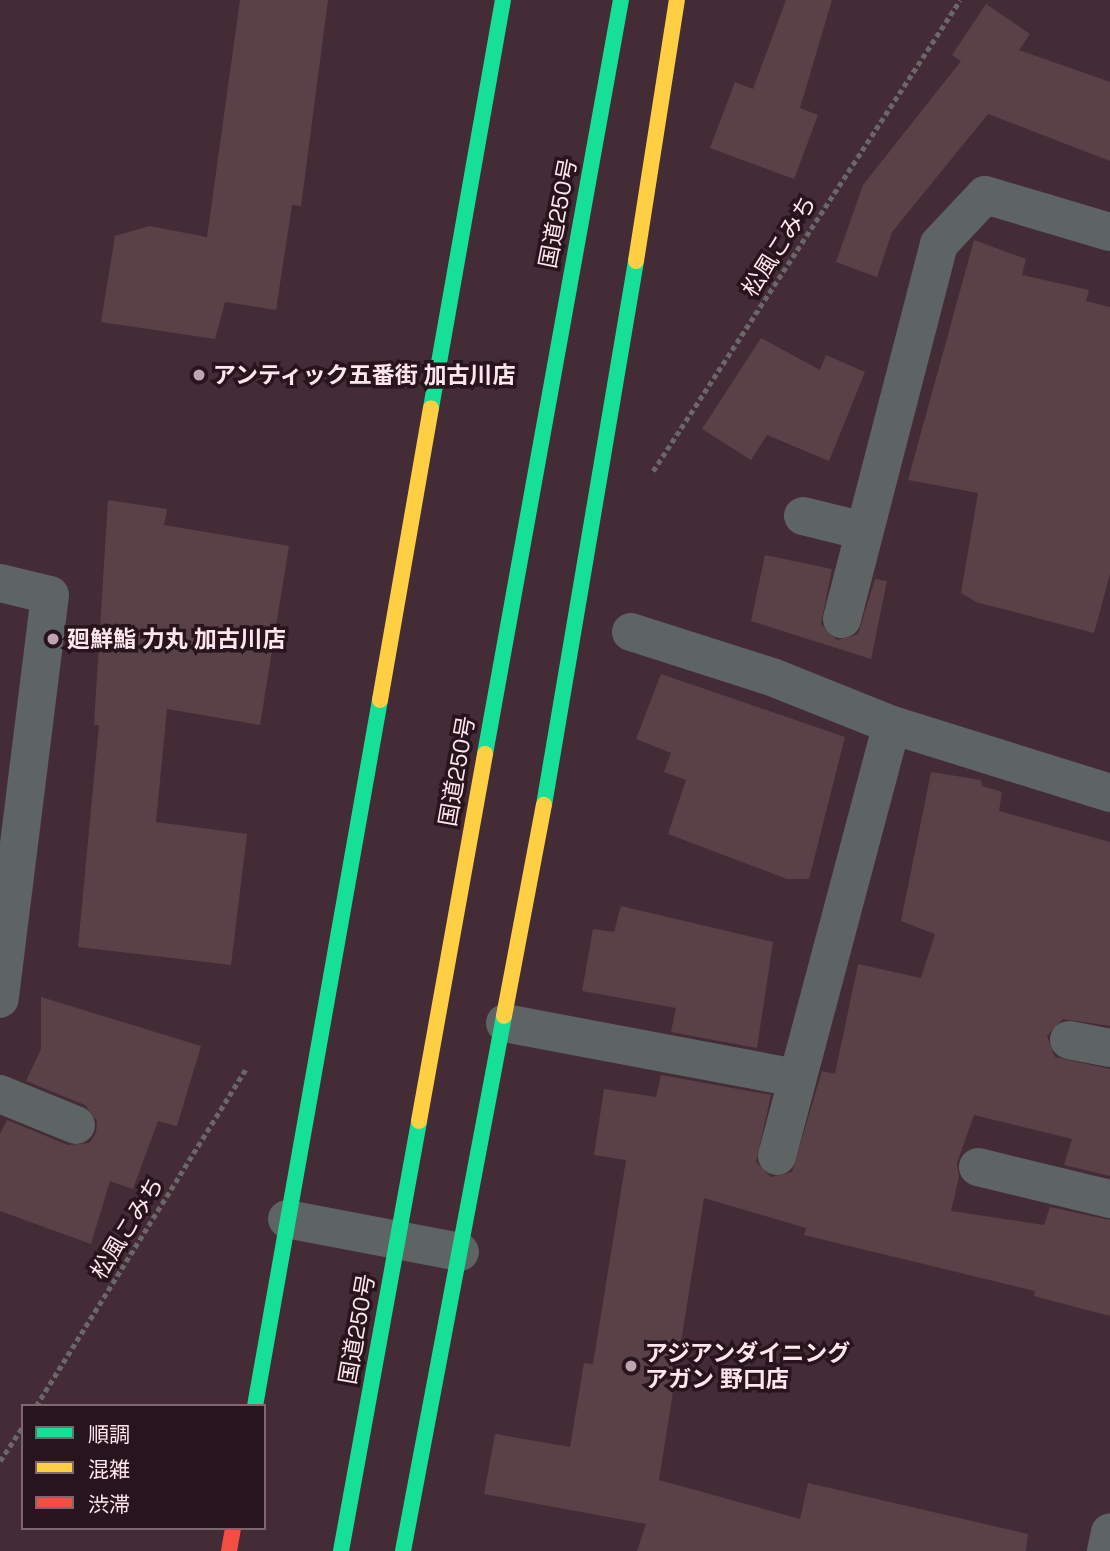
<!DOCTYPE html>
<html>
<head>
<meta charset="utf-8">
<style>
	body { margin:0 }
	#map { position:relative; width:1110px; height:1551px; overflow:hidden; background:#442c36; font-family:"Space Grotesk","Noto Sans JP",sans-serif }
	div>[style] { position:absolute }
	.building>* { inset:0; background:#594147 }
	.path>* { height:4.5px; margin-top:-2.25px; transform-origin:0; background:repeating-linear-gradient(90deg,#696768 0 5px,transparent 0 8.5px) }
	.street>* { height:38px; margin:-19px; padding:0 19px; transform-origin:19px; border-radius:19px; background:#5e6463 }
	.fast>* { height:16px; margin:-8px; padding:0 8px; transform-origin:8px; border-radius:8px; background:#16e098 }
	.slow>* { height:16px; margin:-8px; padding:0 8px; transform-origin:8px; border-radius:8px; background:#ffcf43 }
	.jam>* { height:16px; margin:-8px; padding:0 8px; transform-origin:8px; border-radius:8px; background:#f24e42 }
	.fast-bridge>* { height:16px; margin:-8px; padding:0 8px; transform-origin:8px; border-radius:8px; background:#16e098 }
	.slow-bridge>* { height:16px; margin:-8px; padding:0 8px; transform-origin:8px; border-radius:8px; background:#ffcf43 }
	.dots>* { width:19px; height:19px; translate:-50% -50%; box-sizing:border-box; border:4px solid #28141c; border-radius:50% }
	span { translate:-50% -50%; white-space:nowrap; text-align:center; line-height:1.15; -webkit-text-stroke:7px #28141c; paint-order:stroke }
	.street-label { font-size:23px; color:#fde6ee }
	.poi-label { font-size:23px; color:#fde6ee; font-weight:700 }
	.left { translate:0 -50%; text-align:left }
	.legend { position:absolute; left:21px; top:1404px; width:245px; height:126px; box-sizing:border-box; background:#28141c; border:2px solid #7d6870; margin:0; padding:9px 12px; list-style:none; font-size:21px; color:#fde6ee }
	.legend li { display:flex; align-items:center; gap:14px; height:35px }
	.legend b { width:35px; border:2px solid #7d6870 }
</style>
</head>
<body>
<div id="map">
	<div class="building">
		<i style="clip-path:polygon(240px 0,328px 0,301px 206px,292px 205px,276px 310px,225px 302px,215px 339px,101px 322px,115px 236px,149px 226px,207px 237px)"></i>
		<i style="clip-path:polygon(786px 0,832px 0,800px 108px,818px 115px,794px 179px,710px 148px,735px 82px,753px 89px)"></i>
		<i style="clip-path:polygon(986px 4px,1030px 34px,1019px 50px,1110px 82px,1110px 161px,988px 114px,892px 232px,877px 277px,836px 262px,863px 185px,961px 61px,952px 55px)"></i>
		<i style="clip-path:polygon(974px 240px,1026px 259px,1022px 275px,1089px 290px,1086px 301px,1110px 307px,1110px 574px,1094px 633px,976px 602px,961px 593px,978px 493px,908px 480px)"></i>
		<i style="clip-path:polygon(761px 338px,820px 370px,826px 355px,865px 372px,829px 461px,767px 435px,751px 460px,702px 429px)"></i>
		<i style="clip-path:polygon(108px 500px,167px 509px,164px 525px,289px 546px,260px 725px,167px 709px,156px 822px,247px 834px,231px 965px,78px 947px,99px 725px,94px 725px)"></i>
		<i style="clip-path:polygon(765px 555px,832px 569px,821px 624px,837px 640px,858px 634px,875px 579px,887px 581px,871px 659px,751px 621px)"></i>
		<i style="clip-path:polygon(661px 674px,845px 737px,809px 879px,787px 879px,668px 834px,686px 780px,664px 772px,671px 753px,636px 739px)"></i>
		<i style="clip-path:polygon(931px 772px,981px 780px,982px 786px,1002px 792px,999px 811px,1110px 842px,1110px 1026px,1063px 1019px,1047px 1036px,1055px 1057px,1110px 1069px,1110px 1176px,1064px 1165px,1072px 1139px,974px 1115px,957px 1163px,959px 1177px,951px 1211px,1044px 1225px,1050px 1207px,1110px 1220px,1110px 1316px,1034px 1296px,1035px 1291px,804px 1235px,806px 1228px,704px 1198px,659px 1480px,800px 1519px,808px 1483px,1028px 1534px,1026px 1551px,637px 1551px,646px 1524px,484px 1494px,495px 1434px,570px 1447px,584px 1363px,593px 1364px,626px 1160px,594px 1155px,604px 1089px,656px 1097px,661px 1075px,771px 1095px,756px 1162px,771px 1177px,792px 1172px,822px 1071px,835px 1074px,858px 964px,921px 978px,935px 934px,901px 921px)"></i>
		<i style="clip-path:polygon(621px 906px,773px 942px,757px 1048px,671px 1032px,676px 1008px,582px 991px,593px 929px,614px 932px)"></i>
		<i style="clip-path:polygon(41px 997px,201px 1046px,177px 1126px,158px 1121px,133px 1189px,110px 1181px,91px 1244px,0 1211px,0 1134px,7px 1120px,68px 1145px,89px 1143px,96px 1133px,97px 1121px,85px 1105px,26px 1081px,41px 1049px)"></i>
	</div>
	<div class="path">
		<i style="left:653px;top:471px;width:562px;rotate:-56.9deg"></i>
		<i style="left:36px;top:1406px;width:397px;rotate:-58.1deg"></i>
		<i style="left:0;top:1461px;width:42px;rotate:-56.7deg"></i>
	</div>
	<div class="street">
		<i style="left:803px;top:516px;width:63px;rotate:13.8deg"></i>
		<i style="left:0;top:583px;width:51px;rotate:13.5deg"></i>
		<i style="left:50px;top:595px;width:407px;rotate:97.1deg"></i>
		<i style="left:842px;top:619px;width:387px;rotate:-75.5deg"></i>
		<i style="left:939px;top:244px;width:67px;rotate:-46.8deg"></i>
		<i style="left:985px;top:195px;width:130px;rotate:16.5deg"></i>
		<i style="left:631px;top:632px;width:148px;rotate:17.7deg"></i>
		<i style="left:772px;top:677px;width:129px;rotate:21.8deg"></i>
		<i style="left:892px;top:725px;width:228px;rotate:17.3deg"></i>
		<i style="left:505px;top:1023px;width:297px;rotate:10.7deg"></i>
		<i style="left:1069px;top:1040px;width:42px;rotate:11deg"></i>
		<i style="left:0;top:1094px;width:82px;rotate:22.2deg"></i>
		<i style="left:777px;top:1156px;width:446px;rotate:-75.1deg"></i>
		<i style="left:978px;top:1167px;width:136px;rotate:13.6deg"></i>
		<i style="left:287px;top:1219px;width:176px;rotate:10.8deg"></i>
		<i style="left:1106px;top:1551px;width:19px;rotate:-78deg"></i>
	</div>
	<div class="fast">
		<i style="left:431px;top:408px;width:414px;rotate:-80deg"></i>
		<i style="left:544px;top:805px;width:552px;rotate:-80.4deg"></i>
		<i style="left:255px;top:1406px;width:717px;rotate:-79.96deg"></i>
		<i style="left:403px;top:1551px;width:544px;rotate:-79.31deg"></i>
	</div>
	<div class="slow">
		<i style="left:636px;top:261px;width:264px;rotate:-81.1deg"></i>
		<i style="left:380px;top:700px;width:296px;rotate:-80.1deg"></i>
		<i style="left:504px;top:1016px;width:215px;rotate:-79.3deg"></i>
	</div>
	<div class="jam">
		<i style="left:229px;top:1551px;width:23px;rotate:-80deg"></i>
	</div>
	<div class="fast-bridge">
		<i style="left:485px;top:754px;width:766px;rotate:-79.78deg"></i>
		<i style="left:341px;top:1551px;width:437px;rotate:-79.7deg"></i>
	</div>
	<div class="slow-bridge">
		<i style="left:419px;top:1121px;width:373px;rotate:-79.8deg"></i>
	</div>
	<div class="dots">
		<i style="left:199px;top:375px;background:#bca5ae"></i>
		<i style="left:53px;top:639px;background:#bca5ae"></i>
		<i style="left:631px;top:1366px;background:#bca5ae"></i>
	</div>
	<div class="street-label">
		<span style="left:558px;top:213px;rotate:-79deg">国道250号</span>
		<span style="left:779px;top:246px;rotate:-57deg">松風こみち</span>
		<span style="left:457px;top:771px;rotate:-80deg">国道250号</span>
		<span style="left:127px;top:1228px;rotate:-58deg">松風こみち</span>
		<span style="left:357px;top:1329px;rotate:-80deg">国道250号</span>
	</div>
	<div class="poi-label">
		<span class="left" style="left:213px;top:375px">アンティック五番街 加古川店</span>
		<span class="left" style="left:67px;top:639px">廻鮮鮨 力丸 加古川店</span>
		<span class="left" style="left:645px;top:1366px">アジアンダイニング<br>アガン 野口店</span>
	</div>
	<ul class="legend">
	<li><b style="height:9px;background:#16e098"></b>順調</li>
	<li><b style="height:9px;background:#ffcf43"></b>混雑</li>
	<li><b style="height:9px;background:#f24e42"></b>渋滞</li>
	</ul>
</div>
</body>
</html>
